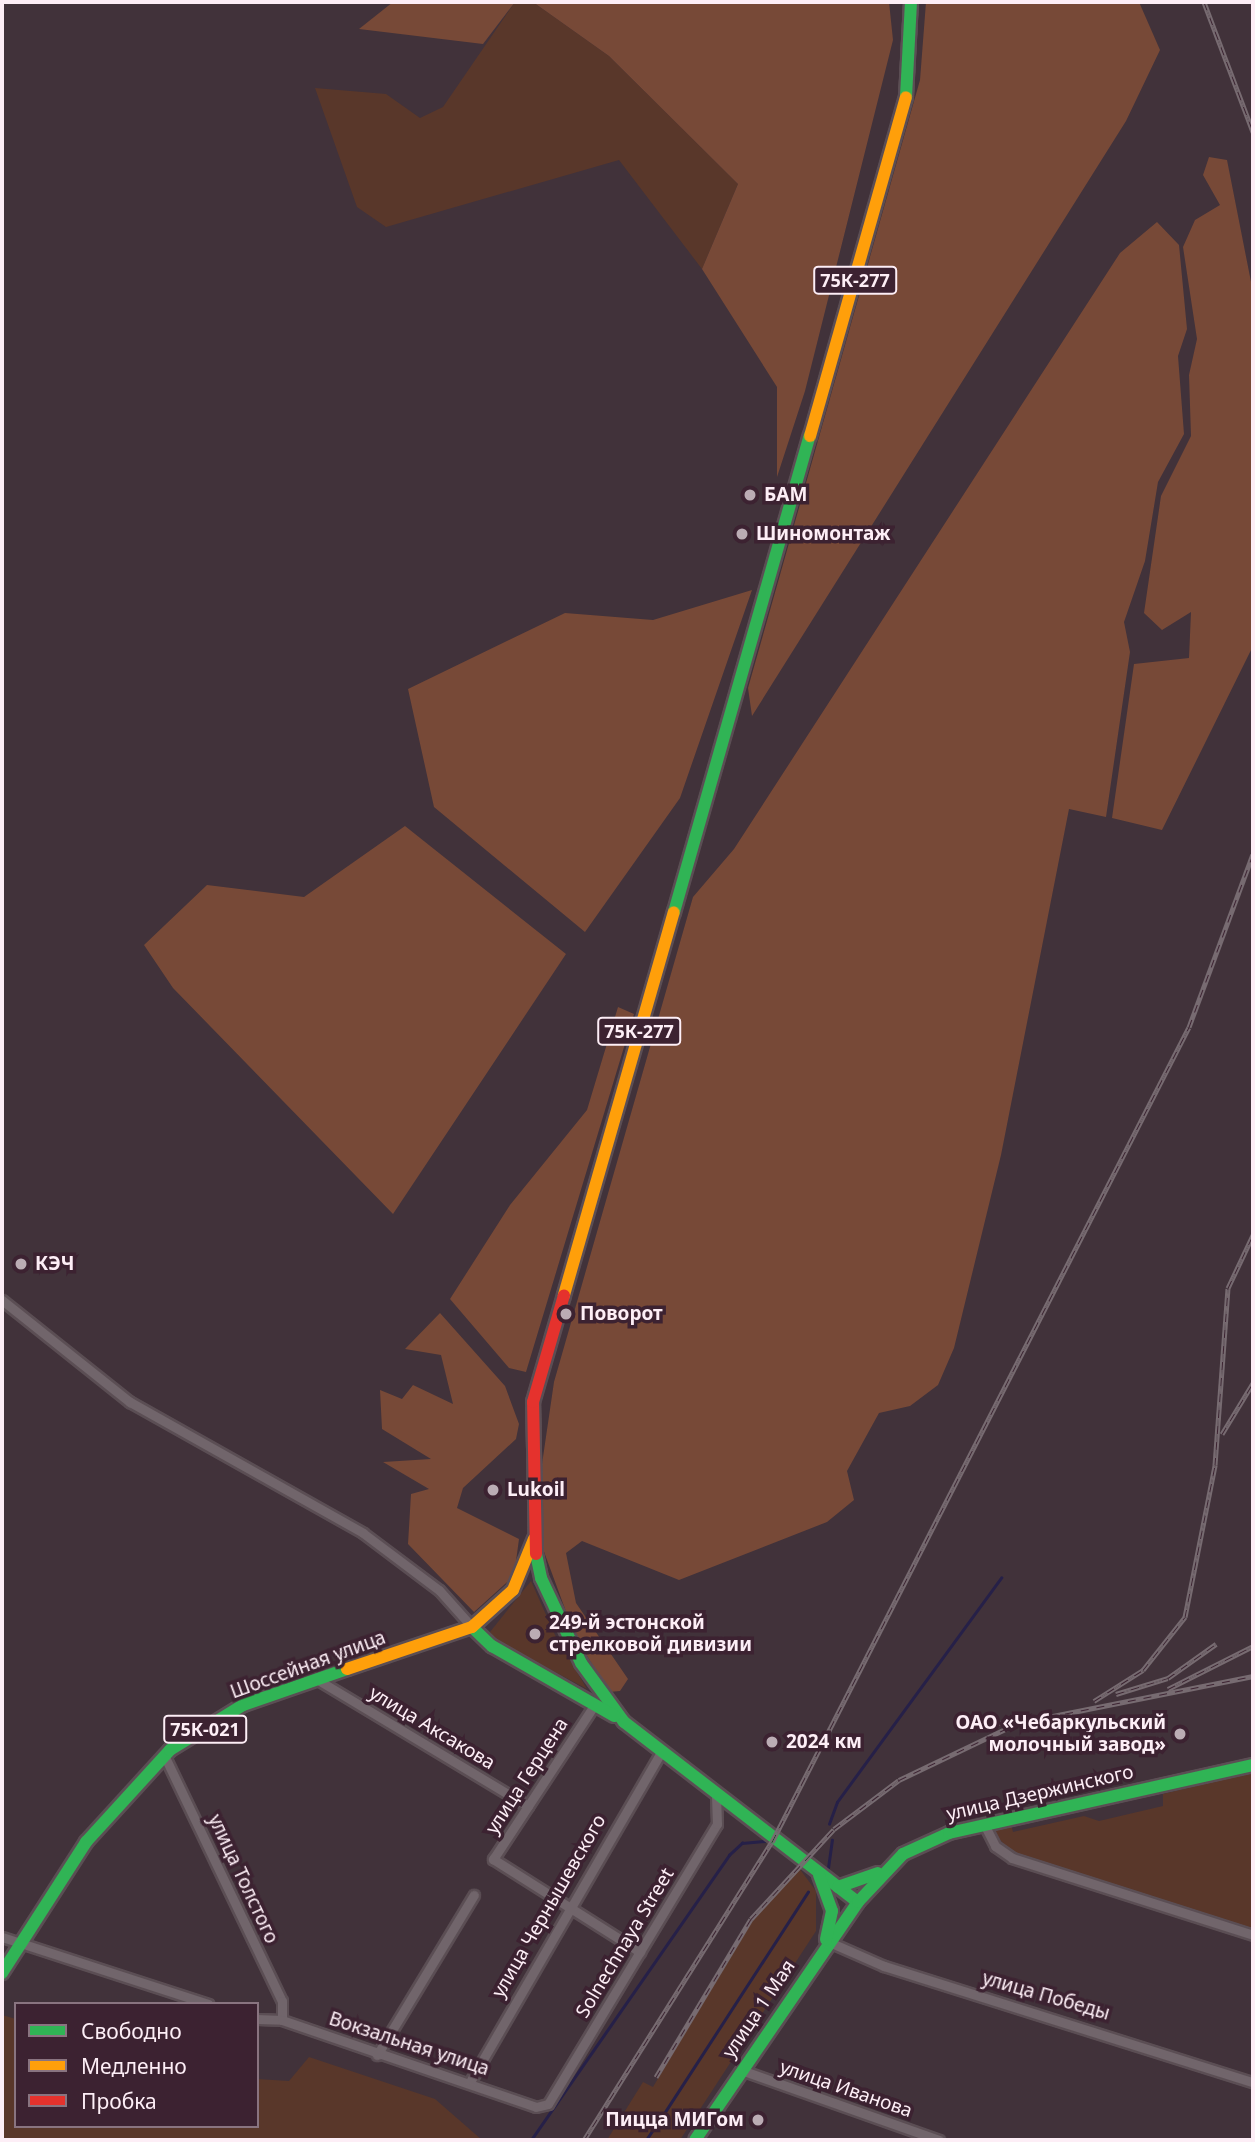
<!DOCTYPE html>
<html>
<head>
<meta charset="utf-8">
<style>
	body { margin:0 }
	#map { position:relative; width:1255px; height:2142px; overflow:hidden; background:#41323a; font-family:"Noto Sans",sans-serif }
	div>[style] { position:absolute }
	.green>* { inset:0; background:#59372a }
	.forest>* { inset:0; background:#774937 }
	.stream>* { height:2.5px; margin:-1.25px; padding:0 1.25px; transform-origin:1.25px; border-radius:1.25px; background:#262048 }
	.roads { filter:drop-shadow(2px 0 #5b4e54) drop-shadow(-2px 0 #5b4e54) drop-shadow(0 2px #5b4e54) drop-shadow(0 -2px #5b4e54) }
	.street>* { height:9px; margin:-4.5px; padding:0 4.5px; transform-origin:4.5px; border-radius:4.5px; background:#71656b }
	.fast>* { height:12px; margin:-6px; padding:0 6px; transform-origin:6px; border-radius:6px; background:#30b455 }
	.slow>* { height:12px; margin:-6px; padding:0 6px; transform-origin:6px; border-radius:6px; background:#ff9f0a }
	.jam>* { height:12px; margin:-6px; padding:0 6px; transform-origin:6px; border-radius:6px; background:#e5322d }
	.rail>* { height:5px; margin-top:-2.5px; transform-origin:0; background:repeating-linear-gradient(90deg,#3c2231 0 8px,#776b71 0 16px); box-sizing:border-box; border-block:2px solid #776b71 }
	.dots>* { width:19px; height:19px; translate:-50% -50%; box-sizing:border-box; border:4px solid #3c2231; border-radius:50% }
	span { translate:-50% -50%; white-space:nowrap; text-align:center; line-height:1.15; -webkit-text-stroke:7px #3c2231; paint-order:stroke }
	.shield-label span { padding:2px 5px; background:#3c2231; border:2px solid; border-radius:5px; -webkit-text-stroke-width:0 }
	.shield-label { font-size:18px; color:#fdeef6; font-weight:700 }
	.poi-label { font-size:19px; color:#fdeef6; font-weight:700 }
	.left { translate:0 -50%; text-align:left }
	.right { translate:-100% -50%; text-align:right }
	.street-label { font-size:19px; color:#fdeef6 }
	.frame { position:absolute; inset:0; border:4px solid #fdeef6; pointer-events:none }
	.legend { position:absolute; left:14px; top:2002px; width:245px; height:126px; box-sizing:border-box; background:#3c2231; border:2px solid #897480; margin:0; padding:9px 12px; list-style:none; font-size:21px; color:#fdeef6 }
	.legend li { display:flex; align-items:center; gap:14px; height:35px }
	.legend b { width:35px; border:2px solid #897480 }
</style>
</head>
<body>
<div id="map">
	<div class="green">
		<i style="clip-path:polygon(515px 2px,533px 2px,609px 56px,738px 184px,702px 269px,619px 160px,386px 227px,357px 207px,315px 88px,386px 94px,420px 118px,443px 107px)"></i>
		<i style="clip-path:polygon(531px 1581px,555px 1635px,587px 1689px,495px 1640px,490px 1632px)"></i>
		<i style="clip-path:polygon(1253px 1772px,1253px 1931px,1014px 1855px,991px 1830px,1011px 1824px,1013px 1832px,1084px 1816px,1099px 1821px,1163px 1806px,1163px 1794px)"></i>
		<i style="clip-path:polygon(799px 1868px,816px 1891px,816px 1931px,680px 2140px,607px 2140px,643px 2082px,653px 2087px,752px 1920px)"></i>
		<i style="clip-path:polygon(2px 2015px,16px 2019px,16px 2126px,257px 2126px,257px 2079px,289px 2081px,309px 2057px,435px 2099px,482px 2140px,2px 2140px)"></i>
	</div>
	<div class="forest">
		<i style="clip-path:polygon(393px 2px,515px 2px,483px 44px,359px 29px)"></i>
		<i style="clip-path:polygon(533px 2px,889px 2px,893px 40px,805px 391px,777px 477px,777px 387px,702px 269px,738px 184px,609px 56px)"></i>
		<i style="clip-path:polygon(926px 2px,1139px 2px,1160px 50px,1126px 121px,752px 716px,748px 688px,920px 80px)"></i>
		<i style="clip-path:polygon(1209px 157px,1227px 160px,1253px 292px,1253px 646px,1162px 830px,1112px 818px,1134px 664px,1189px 658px,1191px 612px,1162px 630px,1144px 613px,1161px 496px,1191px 436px,1189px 375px,1197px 339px,1183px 247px,1195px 220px,1220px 205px,1203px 175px)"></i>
		<i style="clip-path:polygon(1157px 222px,1179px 245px,1187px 329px,1178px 356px,1184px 434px,1158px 482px,1145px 561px,1124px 622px,1130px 652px,1106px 817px,1069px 809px,1001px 1155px,954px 1348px,938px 1385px,910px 1406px,879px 1413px,847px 1471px,854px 1500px,827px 1522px,679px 1580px,582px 1541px,566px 1553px,576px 1603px,628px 1679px,620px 1691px,609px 1692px,575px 1636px,536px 1530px,542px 1464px,554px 1382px,693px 897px,734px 849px,1120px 253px)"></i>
		<i style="clip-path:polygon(752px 590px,680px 798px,585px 932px,434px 807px,408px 689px,565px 613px,653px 620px)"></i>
		<i style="clip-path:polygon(405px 826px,566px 954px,393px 1214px,173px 988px,144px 945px,207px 885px,304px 897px)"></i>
		<i style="clip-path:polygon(618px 1007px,634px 1014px,526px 1372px,509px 1368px,450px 1299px,510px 1205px,587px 1110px)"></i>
		<i style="clip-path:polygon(440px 1313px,505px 1386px,519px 1424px,516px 1439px,463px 1488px,457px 1508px,519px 1539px,514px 1576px,474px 1612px,408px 1544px,411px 1494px,429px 1489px,383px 1462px,431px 1459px,382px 1429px,380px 1390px,402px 1399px,413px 1385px,453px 1404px,441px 1355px,405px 1349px)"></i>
	</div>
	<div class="stream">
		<i style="left:829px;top:1824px;width:23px;rotate:-70deg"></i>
		<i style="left:837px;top:1802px;width:278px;rotate:-53.8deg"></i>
		<i style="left:828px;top:1868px;width:28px;rotate:-82deg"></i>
		<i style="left:663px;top:2115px;width:266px;rotate:-57deg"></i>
		<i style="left:531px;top:2140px;width:347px;rotate:-55.2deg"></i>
		<i style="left:729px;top:1855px;width:18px;rotate:-43deg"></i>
		<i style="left:742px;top:1843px;width:23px;rotate:-5deg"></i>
		<i style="left:646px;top:2140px;width:22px;rotate:-56deg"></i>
	</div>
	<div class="roads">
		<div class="street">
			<i style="left:2px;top:1300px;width:164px;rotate:38.6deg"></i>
			<i style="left:130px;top:1402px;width:267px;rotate:29.3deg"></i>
			<i style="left:363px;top:1533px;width:95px;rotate:36.9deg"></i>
			<i style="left:439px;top:1590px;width:50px;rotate:48.3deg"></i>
			<i style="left:318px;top:1680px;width:245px;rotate:31deg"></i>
			<i style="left:595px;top:1704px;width:186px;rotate:123.3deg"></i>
			<i style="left:493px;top:1859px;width:174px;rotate:32.3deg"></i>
			<i style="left:164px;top:1755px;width:273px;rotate:64.4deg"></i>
			<i style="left:282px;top:2001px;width:19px;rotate:90deg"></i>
			<i style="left:984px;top:1824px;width:25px;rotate:63deg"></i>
			<i style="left:995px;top:1846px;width:21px;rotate:35deg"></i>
			<i style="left:1012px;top:1858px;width:253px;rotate:17.7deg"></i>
			<i style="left:2px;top:1937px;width:217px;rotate:18deg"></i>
			<i style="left:829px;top:1942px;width:60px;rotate:23.6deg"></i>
			<i style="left:884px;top:1966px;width:387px;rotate:17.5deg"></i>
			<i style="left:257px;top:2019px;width:25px;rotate:2deg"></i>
			<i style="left:282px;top:2020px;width:268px;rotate:18.9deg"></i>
			<i style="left:536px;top:2107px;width:12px;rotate:-14deg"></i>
			<i style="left:548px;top:2104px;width:327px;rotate:-58.9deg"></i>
			<i style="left:717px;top:1824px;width:29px;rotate:-92deg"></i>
			<i style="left:377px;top:2055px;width:187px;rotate:-58.8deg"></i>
			<i style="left:741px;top:2070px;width:210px;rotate:19.5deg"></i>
			<i style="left:471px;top:2080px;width:379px;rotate:-59.9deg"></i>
		</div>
		<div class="fast">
			<i style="left:906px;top:97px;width:95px;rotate:-87deg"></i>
			<i style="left:674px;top:912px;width:495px;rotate:-74.1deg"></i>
			<i style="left:536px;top:1554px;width:25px;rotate:78deg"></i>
			<i style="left:541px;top:1578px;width:94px;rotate:64.8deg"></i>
			<i style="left:581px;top:1663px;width:73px;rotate:53.9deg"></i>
			<i style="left:624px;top:1722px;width:295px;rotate:37.6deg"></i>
			<i style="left:858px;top:1902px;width:288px;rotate:124.4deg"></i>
			<i style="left:472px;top:1627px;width:28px;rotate:44deg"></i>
			<i style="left:492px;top:1646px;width:141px;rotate:29.8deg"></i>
			<i style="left:819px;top:1875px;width:38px;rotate:70deg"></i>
			<i style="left:832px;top:1911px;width:29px;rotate:102deg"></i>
			<i style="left:838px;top:1887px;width:42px;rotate:-19.3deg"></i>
			<i style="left:858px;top:1902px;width:66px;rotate:-46.8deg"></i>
			<i style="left:903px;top:1854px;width:51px;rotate:-24.5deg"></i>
			<i style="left:949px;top:1833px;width:312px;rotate:-12.6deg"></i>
			<i style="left:2px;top:1973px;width:156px;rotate:-57.3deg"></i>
			<i style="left:86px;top:1842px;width:125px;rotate:-47.6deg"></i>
			<i style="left:170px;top:1750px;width:86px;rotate:-31.7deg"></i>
			<i style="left:243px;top:1705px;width:110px;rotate:-19.1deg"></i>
		</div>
		<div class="slow">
			<i style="left:810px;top:436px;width:352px;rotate:-74.2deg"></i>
			<i style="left:564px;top:1295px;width:398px;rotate:-74deg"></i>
			<i style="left:347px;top:1669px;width:132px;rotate:-18.6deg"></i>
			<i style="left:472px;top:1627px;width:55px;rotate:-42.1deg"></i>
			<i style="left:513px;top:1590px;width:55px;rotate:-67.6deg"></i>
		</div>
		<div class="jam">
			<i style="left:536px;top:1554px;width:152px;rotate:-91.1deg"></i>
			<i style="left:533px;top:1402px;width:111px;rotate:-73.8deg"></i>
		</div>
	</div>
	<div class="rail">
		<i style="left:1204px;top:2px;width:139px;rotate:69.3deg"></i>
		<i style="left:1222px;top:1434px;width:60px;rotate:-58.7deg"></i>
		<i style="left:1168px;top:1689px;width:95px;rotate:-26.8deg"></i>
		<i style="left:1116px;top:1694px;width:54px;rotate:-17.1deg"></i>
		<i style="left:1168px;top:1678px;width:59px;rotate:-35.3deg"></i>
		<i style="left:1094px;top:1701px;width:58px;rotate:-32.3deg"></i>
		<i style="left:1143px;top:1670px;width:68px;rotate:-51.6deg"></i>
		<i style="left:1185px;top:1617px;width:155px;rotate:-78.8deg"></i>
		<i style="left:1215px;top:1465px;width:177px;rotate:-85.8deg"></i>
		<i style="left:1228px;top:1288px;width:59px;rotate:-64.7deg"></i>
		<i style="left:971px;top:1724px;width:34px;rotate:-2deg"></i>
		<i style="left:656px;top:2077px;width:184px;rotate:-59deg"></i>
		<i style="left:751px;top:1919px;width:122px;rotate:-47.3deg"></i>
		<i style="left:834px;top:1829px;width:81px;rotate:-37deg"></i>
		<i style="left:899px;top:1780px;width:132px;rotate:-25.6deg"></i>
		<i style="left:1018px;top:1723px;width:240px;rotate:-11.3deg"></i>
		<i style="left:584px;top:2140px;width:352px;rotate:-57.8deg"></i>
		<i style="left:772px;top:1842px;width:915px;rotate:-62.9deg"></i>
		<i style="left:1189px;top:1027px;width:184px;rotate:-69.7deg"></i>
	</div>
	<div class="dots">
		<i style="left:750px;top:495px;background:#bbacb4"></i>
		<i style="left:742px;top:534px;background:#bbacb4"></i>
		<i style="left:21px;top:1264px;background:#bbacb4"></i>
		<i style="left:566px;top:1314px;background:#bbacb4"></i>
		<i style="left:493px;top:1490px;background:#bbacb4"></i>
		<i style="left:535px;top:1634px;background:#bbacb4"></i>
		<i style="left:1180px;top:1734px;background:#bbacb4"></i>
		<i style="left:772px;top:1742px;background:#bbacb4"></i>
		<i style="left:758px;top:2120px;background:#bbacb4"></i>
	</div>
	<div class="shield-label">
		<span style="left:855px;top:280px">75К-277</span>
		<span style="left:639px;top:1031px">75К-277</span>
		<span style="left:205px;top:1729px">75К-021</span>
	</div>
	<div class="poi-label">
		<span class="left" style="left:764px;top:495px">БАМ</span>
		<span class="left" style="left:756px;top:534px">Шиномонтаж</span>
		<span class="left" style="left:35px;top:1264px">КЭЧ</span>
		<span class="left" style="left:580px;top:1314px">Поворот</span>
		<span class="left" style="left:507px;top:1490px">Lukoil</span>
		<span class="left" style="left:549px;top:1634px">249-й эстонской<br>стрелковой дивизии</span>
		<span class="right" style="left:1166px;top:1734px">ОАО «Чебаркульский<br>молочный завод»</span>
		<span class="left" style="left:786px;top:1742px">2024 км</span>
		<span class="right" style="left:744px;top:2120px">Пицца МИГом</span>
	</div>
	<div class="street-label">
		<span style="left:308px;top:1665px;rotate:-20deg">Шоссейная улица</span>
		<span style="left:432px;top:1728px;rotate:31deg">улица Аксакова</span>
		<span style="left:527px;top:1776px;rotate:-57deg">улица Герцена</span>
		<span style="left:1040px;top:1793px;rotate:-13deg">улица Дзержинского</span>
		<span style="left:243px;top:1879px;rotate:65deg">улица Толстого</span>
		<span style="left:549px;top:1906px;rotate:-60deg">улица Чернышевского</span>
		<span style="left:625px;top:1943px;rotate:-59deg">Solnechnaya Street</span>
		<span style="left:1046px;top:1996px;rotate:16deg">улица Победы</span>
		<span style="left:759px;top:2009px;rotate:-56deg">улица 1 Мая</span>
		<span style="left:409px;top:2044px;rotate:18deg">Вокзальная улица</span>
		<span style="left:846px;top:2089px;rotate:19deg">улица Иванова</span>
	</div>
	<div class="frame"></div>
	<ul class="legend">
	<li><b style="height:9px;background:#30b455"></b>Свободно</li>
	<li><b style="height:9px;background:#ff9f0a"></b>Медленно</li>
	<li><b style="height:9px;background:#e5322d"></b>Пробка</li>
	</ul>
</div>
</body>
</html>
